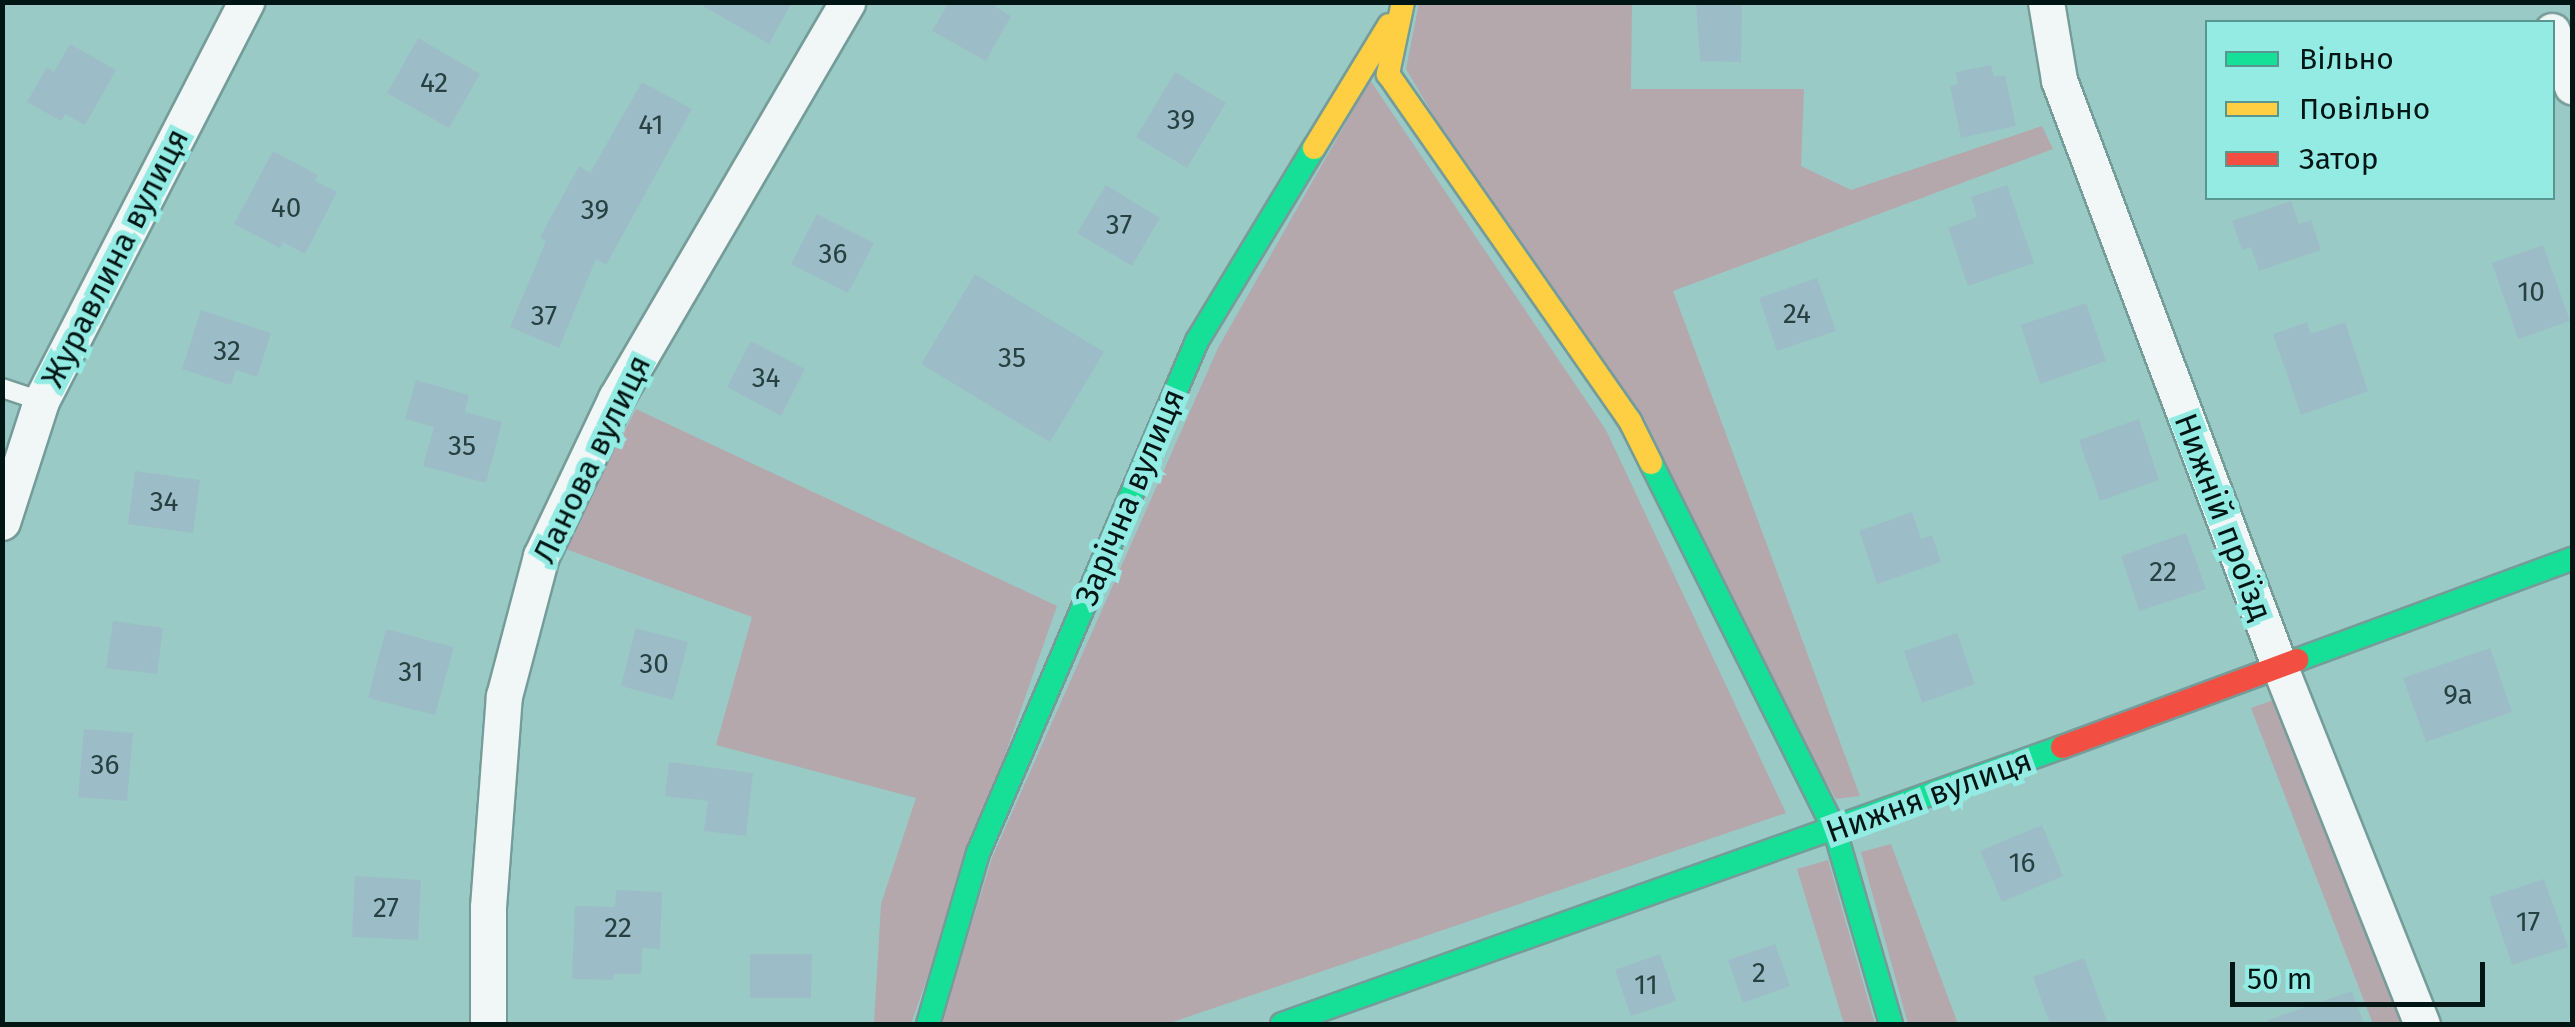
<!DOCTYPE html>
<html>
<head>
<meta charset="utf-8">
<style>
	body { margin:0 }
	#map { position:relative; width:2575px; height:1027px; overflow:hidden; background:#9acac6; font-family:"Fira Sans",sans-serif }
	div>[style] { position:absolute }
	.green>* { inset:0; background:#b4a8ac }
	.building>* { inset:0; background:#9cbdc7 }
	.roads { filter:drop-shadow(2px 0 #759c99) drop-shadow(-2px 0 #759c99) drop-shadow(0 2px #759c99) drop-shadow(0 -2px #759c99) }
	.lane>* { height:18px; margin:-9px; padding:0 9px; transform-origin:9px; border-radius:9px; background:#f0f7f6 }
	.street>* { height:35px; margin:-17.5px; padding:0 17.5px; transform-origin:17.5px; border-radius:17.5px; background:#f0f7f6 }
	.fast>* { height:22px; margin:-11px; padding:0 11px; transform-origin:11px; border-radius:11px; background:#16e098 }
	.slow>* { height:22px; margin:-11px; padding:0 11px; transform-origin:11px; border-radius:11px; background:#ffcf43 }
	.jam>* { height:22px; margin:-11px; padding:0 11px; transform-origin:11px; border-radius:11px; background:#f24e42 }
	span { translate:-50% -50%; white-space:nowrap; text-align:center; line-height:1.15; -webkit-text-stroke:10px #94ebe3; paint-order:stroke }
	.number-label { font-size:28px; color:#274041 }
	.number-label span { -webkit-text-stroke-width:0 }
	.street-label { font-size:32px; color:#001614 }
	.frame { position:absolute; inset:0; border:5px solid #001614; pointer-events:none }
	.legend { position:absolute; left:2205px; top:20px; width:350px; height:180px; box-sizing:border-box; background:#94ebe3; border:2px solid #599690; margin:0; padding:12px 18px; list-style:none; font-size:30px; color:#001614 }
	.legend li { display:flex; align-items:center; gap:20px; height:50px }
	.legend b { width:50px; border:2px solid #599690 }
	.scale { position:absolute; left:2230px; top:962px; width:255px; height:45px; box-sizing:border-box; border:5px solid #001614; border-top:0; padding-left:12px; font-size:30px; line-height:35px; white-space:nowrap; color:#001614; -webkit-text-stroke:8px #94ebe3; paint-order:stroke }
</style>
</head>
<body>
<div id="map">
	<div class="green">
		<i style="clip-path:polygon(1419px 3px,1632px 3px,1631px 89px,1804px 89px,1801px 166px,1851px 190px,2042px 126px,2053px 149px,1673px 291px,1860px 796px,1836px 799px,1406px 69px)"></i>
		<i style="clip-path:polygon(1370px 80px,1606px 430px,1786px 813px,1167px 1024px,941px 1024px,992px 858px,1218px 348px)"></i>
		<i style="clip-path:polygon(636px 409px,1057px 606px,911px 1024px,874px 1024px,881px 904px,916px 798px,716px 745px,752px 617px,563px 548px)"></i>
		<i style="clip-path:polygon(2276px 699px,2405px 1024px,2373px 1024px,2251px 708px)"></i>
		<i style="clip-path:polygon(1891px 844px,1958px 1024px,1908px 1024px,1861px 852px)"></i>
		<i style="clip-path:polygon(1828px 860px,1875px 1024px,1844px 1024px,1797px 869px)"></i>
	</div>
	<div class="building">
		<i style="clip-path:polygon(696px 2px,792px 2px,769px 44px)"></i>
		<i style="clip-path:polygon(949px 2px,988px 2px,1011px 16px,986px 61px,932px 31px)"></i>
		<i style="clip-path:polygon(1696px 2px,1742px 2px,1741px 62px,1700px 61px)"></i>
		<i style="clip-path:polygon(418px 38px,480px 74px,449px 128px,387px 93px)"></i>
		<i style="clip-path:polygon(70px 44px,116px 70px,85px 125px,65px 114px,61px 121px,27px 102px,47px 67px,54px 72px)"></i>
		<i style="clip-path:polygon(1991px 65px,1994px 77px,2005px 75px,2016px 126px,1961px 138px,1950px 86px,1958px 84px,1956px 72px)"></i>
		<i style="clip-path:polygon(1175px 72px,1226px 103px,1187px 168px,1136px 137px)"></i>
		<i style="clip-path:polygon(642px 82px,692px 109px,606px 265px,596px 259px,559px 348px,510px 327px,546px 241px,540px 237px,579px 166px,590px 173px)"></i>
		<i style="clip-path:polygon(273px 151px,318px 175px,315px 181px,337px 192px,305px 254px,283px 242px,280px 248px,234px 224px)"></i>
		<i style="clip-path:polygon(1106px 185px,1160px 218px,1132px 266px,1077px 233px)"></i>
		<i style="clip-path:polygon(2007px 185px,2034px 263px,1968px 286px,1948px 228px,1977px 217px,1971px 197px)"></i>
		<i style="clip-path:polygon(2291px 201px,2299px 224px,2311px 220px,2321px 250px,2259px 271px,2251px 247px,2242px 250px,2232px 221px)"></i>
		<i style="clip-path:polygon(817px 214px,874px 243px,848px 293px,791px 264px)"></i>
		<i style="clip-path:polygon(2543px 245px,2570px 321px,2518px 339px,2492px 263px)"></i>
		<i style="clip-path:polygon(975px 274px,1104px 352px,1050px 442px,921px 364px)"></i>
		<i style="clip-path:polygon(1817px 278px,1836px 331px,1777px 351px,1759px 298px)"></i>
		<i style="clip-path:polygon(2086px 303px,2106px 361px,2040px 384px,2021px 325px)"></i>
		<i style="clip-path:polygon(201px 310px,271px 333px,257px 377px,236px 370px,231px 385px,182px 369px)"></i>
		<i style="clip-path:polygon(2307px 322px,2311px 334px,2345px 322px,2368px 391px,2301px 415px,2273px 334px)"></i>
		<i style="clip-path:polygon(751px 341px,805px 369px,781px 416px,727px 387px)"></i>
		<i style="clip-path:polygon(416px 380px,469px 395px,465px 412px,502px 422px,486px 483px,423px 466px,434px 427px,405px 419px)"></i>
		<i style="clip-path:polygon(2139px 419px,2159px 480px,2100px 501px,2079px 440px)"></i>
		<i style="clip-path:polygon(135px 471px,200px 480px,193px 533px,128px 524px)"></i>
		<i style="clip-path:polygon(1912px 512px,1921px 539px,1932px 535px,1941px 562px,1877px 584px,1859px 531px)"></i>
		<i style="clip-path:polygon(2186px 533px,2206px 589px,2139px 611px,2121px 556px)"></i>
		<i style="clip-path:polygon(113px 621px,163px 628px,157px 674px,106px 668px)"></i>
		<i style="clip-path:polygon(636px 628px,688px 642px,673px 700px,621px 686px)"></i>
		<i style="clip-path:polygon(386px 629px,454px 647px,435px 715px,368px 698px)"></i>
		<i style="clip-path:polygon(1957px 633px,1975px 684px,1922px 703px,1904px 651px)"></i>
		<i style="clip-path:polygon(2490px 648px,2512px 712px,2426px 742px,2403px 678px)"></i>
		<i style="clip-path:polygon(84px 729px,133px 733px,127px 801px,78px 797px)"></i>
		<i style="clip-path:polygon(669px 762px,753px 773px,746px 836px,704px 831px,708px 801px,665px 796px)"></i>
		<i style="clip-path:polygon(2042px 825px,2063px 876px,2002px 902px,1980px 851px)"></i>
		<i style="clip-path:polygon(355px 876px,421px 880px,418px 940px,352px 937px)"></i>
		<i style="clip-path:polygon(2544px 879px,2568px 947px,2512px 965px,2489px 897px)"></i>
		<i style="clip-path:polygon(616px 890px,662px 892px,660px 949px,642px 948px,641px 974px,614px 974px,613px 980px,572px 979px,575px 906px,615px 907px)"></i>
		<i style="clip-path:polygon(1775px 944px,1790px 986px,1743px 1003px,1728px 960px)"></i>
		<i style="clip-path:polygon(750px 954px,812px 954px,811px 998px,750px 998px)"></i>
		<i style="clip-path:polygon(1660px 954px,1676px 1001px,1631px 1016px,1615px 970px)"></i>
		<i style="clip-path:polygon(2084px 958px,2108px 1024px,2050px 1024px,2033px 977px)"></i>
		<i style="clip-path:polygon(2352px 991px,2364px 1024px,2269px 1024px,2268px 1020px)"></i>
	</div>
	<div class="roads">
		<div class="lane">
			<i style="left:2px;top:388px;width:41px;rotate:18.4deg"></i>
		</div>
		<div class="street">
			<i style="left:2046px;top:2px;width:79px;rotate:80.5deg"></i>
			<i style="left:2059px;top:80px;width:625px;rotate:69.39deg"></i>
			<i style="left:2279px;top:665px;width:386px;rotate:68.3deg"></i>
			<i style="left:2552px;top:31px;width:59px;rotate:70deg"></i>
			<i style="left:2px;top:522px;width:127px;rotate:-72.1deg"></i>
			<i style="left:41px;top:401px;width:449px;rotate:-62.8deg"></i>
			<i style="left:488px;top:1024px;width:117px;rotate:-90deg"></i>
			<i style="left:488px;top:907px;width:212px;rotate:-85.7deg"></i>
			<i style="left:504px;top:696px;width:145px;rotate:-75.2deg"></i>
			<i style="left:541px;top:556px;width:175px;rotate:-64.6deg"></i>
			<i style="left:616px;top:398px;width:458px;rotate:-59.7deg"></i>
		</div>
		<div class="fast">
			<i style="left:1651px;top:463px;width:411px;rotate:63.4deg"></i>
			<i style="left:1835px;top:831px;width:201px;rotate:73.8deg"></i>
			<i style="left:2297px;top:660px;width:293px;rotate:-20.2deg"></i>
			<i style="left:928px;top:1024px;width:178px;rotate:-73.7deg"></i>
			<i style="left:978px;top:853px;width:557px;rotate:-66.84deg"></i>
			<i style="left:1197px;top:341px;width:226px;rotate:-58.8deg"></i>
			<i style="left:1282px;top:1024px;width:828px;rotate:-19.55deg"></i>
		</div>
		<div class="slow">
			<i style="left:1403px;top:2px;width:74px;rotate:101.8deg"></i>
			<i style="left:1388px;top:74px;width:423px;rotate:55.1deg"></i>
			<i style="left:1630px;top:421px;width:47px;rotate:63.4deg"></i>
			<i style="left:1314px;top:148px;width:144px;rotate:-58.6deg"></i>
		</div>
		<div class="jam">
			<i style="left:2062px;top:747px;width:251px;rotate:-20.3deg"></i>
		</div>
	</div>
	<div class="number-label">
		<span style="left:434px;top:83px">42</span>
		<span style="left:1181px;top:120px">39</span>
		<span style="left:651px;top:125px">41</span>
		<span style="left:286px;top:208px">40</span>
		<span style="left:595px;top:210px">39</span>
		<span style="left:1119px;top:225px">37</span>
		<span style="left:833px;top:254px">36</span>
		<span style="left:2531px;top:292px">10</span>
		<span style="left:1797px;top:314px">24</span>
		<span style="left:544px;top:316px">37</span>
		<span style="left:227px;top:351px">32</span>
		<span style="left:1012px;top:358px">35</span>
		<span style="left:766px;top:378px">34</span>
		<span style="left:462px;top:446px">35</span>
		<span style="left:164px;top:502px">34</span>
		<span style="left:2163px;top:572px">22</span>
		<span style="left:654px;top:664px">30</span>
		<span style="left:411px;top:672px">31</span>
		<span style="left:2458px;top:695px">9а</span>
		<span style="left:105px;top:765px">36</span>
		<span style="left:2022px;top:863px">16</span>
		<span style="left:386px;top:908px">27</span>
		<span style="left:2528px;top:922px">17</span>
		<span style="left:618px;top:928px">22</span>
		<span style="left:1759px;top:973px">2</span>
		<span style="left:1646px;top:985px">11</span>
	</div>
	<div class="street-label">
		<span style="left:115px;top:258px;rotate:-63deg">Журавлина вулиця</span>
		<span style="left:592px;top:459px;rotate:-64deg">Ланова вулиця</span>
		<span style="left:1130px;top:497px;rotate:-67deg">Зарічна вулиця</span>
		<span style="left:2223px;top:517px;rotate:69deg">Нижній проїзд</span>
		<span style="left:1929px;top:796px;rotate:-20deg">Нижня вулиця</span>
	</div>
	<div class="frame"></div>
	<ul class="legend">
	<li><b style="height:12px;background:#16e098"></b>Вільно</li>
	<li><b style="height:12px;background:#ffcf43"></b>Повільно</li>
	<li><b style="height:12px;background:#f24e42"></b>Затор</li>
	</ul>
	<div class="scale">50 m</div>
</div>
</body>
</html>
